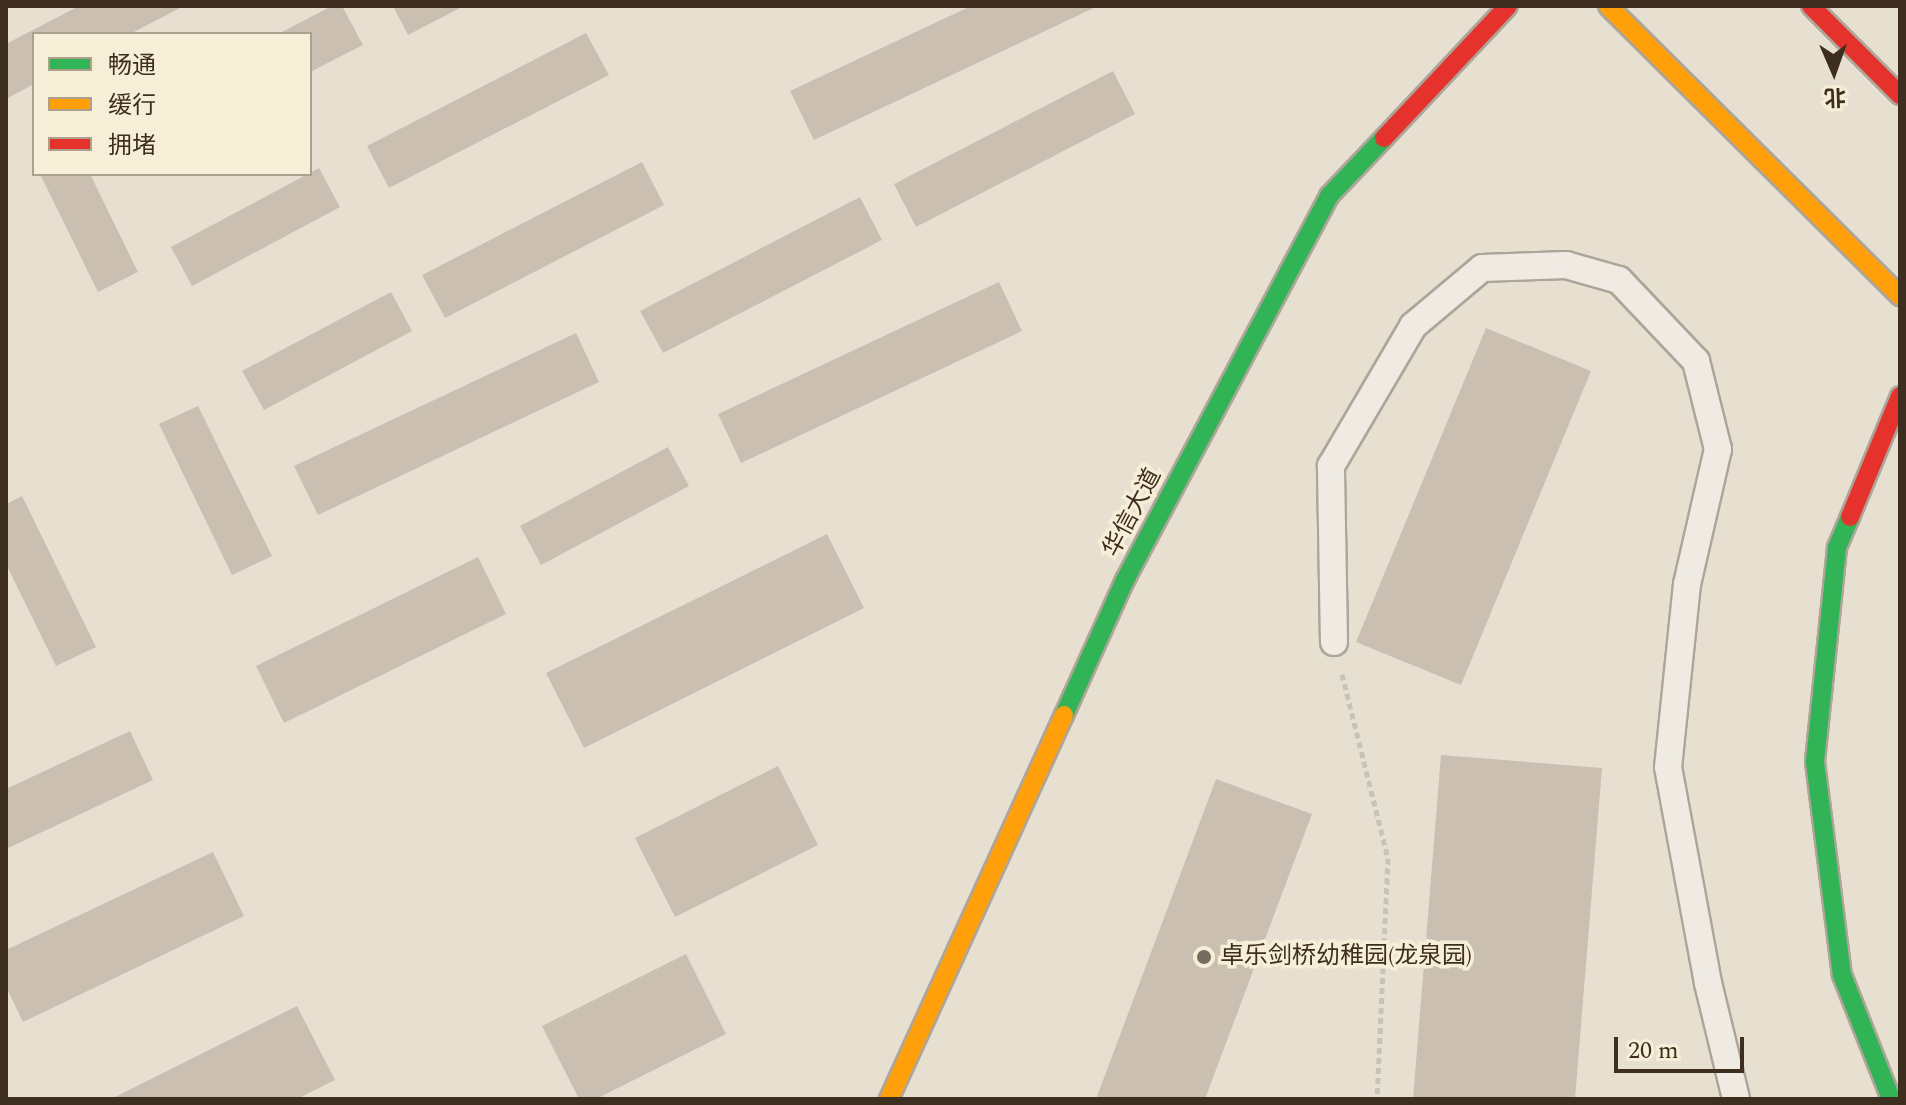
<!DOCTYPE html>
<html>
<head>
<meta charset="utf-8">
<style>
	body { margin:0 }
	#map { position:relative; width:1906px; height:1105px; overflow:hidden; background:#e7e0d1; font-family:Spectral,"Noto Sans SC",serif }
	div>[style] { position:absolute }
	.building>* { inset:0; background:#cbbfb2 }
	.path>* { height:5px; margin-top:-2.5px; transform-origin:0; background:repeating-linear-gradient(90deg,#c8c2b9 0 6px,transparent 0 10px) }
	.roads { filter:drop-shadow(2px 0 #ada599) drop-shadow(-2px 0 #ada599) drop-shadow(0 2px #ada599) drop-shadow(0 -2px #ada599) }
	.lane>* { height:26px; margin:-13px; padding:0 13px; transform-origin:13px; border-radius:13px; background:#efebe3 }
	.fast>* { height:18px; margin:-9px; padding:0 9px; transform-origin:9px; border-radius:9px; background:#30b455 }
	.slow>* { height:18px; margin:-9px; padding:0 9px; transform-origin:9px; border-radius:9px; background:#ff9f0a }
	.jam>* { height:18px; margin:-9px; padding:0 9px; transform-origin:9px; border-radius:9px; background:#e5322d }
	.dots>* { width:22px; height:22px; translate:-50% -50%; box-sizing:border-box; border:4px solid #f7eed8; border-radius:50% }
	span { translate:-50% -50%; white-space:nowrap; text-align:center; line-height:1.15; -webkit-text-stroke:7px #f7eed8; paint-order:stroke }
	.street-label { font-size:24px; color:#3d2e20 }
	.poi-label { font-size:24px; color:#3d2e20 }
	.left { translate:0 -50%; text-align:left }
	.frame { position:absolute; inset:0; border:8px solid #3d2e20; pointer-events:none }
	.legend { position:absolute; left:32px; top:32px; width:280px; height:144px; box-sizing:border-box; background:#f7eed8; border:2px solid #ada18e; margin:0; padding:10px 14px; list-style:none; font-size:24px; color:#3d2e20 }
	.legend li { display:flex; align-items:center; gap:16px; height:40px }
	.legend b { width:40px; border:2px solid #ada18e }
	.north { position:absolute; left:1794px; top:32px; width:80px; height:80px; -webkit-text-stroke:6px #f7eed8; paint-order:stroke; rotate:178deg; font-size:22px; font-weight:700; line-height:32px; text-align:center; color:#3d2e20 }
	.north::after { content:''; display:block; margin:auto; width:28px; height:36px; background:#3d2e20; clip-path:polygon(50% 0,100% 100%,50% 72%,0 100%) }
	.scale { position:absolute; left:1614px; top:1037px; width:130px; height:36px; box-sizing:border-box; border:4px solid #3d2e20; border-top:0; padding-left:10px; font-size:24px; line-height:28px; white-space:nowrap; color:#3d2e20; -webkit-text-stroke:6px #f7eed8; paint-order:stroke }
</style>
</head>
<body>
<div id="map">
	<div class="building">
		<i style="clip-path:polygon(79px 6px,184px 6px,130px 34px,34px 34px,34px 84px,6px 99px,6px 44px)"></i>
		<i style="clip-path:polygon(332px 6px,342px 6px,363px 45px,310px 72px,310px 34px,278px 34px)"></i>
		<i style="clip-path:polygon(393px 6px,464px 6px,408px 35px)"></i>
		<i style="clip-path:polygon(971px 6px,1098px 6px,814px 140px,790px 91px)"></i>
		<i style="clip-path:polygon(586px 33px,609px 75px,389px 188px,367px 146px)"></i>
		<i style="clip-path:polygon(1113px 71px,1135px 114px,916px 227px,894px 184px)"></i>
		<i style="clip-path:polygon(642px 162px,664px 205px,445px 318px,422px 275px)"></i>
		<i style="clip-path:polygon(319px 168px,340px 207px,192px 286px,171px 247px)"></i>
		<i style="clip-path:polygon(40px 174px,90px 174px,138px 272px,98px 292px)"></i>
		<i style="clip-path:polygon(860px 197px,882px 240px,663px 353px,640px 311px)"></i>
		<i style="clip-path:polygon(999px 282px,1022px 331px,741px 463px,718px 414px)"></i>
		<i style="clip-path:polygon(391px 292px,412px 331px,264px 410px,242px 371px)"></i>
		<i style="clip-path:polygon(1486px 328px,1591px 371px,1461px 685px,1356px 642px)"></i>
		<i style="clip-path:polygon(576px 333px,599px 382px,318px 515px,294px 466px)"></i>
		<i style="clip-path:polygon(198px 406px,272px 556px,232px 575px,159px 424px)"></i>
		<i style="clip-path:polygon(668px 447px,689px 486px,541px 565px,520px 526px)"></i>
		<i style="clip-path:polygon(22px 496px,96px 647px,56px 666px,6px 564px,6px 504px)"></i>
		<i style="clip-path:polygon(827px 534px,864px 608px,584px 748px,546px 673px)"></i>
		<i style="clip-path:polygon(478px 557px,506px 614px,284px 723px,256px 666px)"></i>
		<i style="clip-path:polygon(130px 731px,153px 780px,6px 849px,6px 789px)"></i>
		<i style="clip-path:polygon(1441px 755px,1602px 768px,1575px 1099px,1413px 1099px)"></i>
		<i style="clip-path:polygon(778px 766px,818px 845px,675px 917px,635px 838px)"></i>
		<i style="clip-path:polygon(1216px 779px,1312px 814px,1205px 1099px,1096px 1099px)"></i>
		<i style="clip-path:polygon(213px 852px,244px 916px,23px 1022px,6px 987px,6px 950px)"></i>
		<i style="clip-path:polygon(686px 954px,726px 1034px,596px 1099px,579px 1099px,542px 1026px)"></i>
		<i style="clip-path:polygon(297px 1006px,335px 1080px,297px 1099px,111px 1099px)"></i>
	</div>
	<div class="path">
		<i style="left:1342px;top:674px;width:190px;rotate:76deg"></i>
		<i style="left:1388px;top:858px;width:241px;rotate:92.6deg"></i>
	</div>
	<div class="roads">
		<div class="lane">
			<i style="left:1334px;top:642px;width:176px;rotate:-91deg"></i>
			<i style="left:1331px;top:466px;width:162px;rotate:-59.6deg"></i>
			<i style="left:1413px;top:326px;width:90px;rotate:-40deg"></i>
			<i style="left:1482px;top:268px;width:84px;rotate:-2deg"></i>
			<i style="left:1566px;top:265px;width:55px;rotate:15.8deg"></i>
			<i style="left:1619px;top:280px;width:112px;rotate:46.5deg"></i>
			<i style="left:1696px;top:361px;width:91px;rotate:76deg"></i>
			<i style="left:1718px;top:449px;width:139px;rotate:102.9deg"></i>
			<i style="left:1687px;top:584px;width:184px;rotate:95.9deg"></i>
			<i style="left:1668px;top:767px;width:220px;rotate:79.5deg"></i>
			<i style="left:1708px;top:983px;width:119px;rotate:76.4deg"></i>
		</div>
		<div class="fast">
			<i style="left:1850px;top:517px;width:34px;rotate:113deg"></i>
			<i style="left:1837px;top:548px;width:215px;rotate:95.9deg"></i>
			<i style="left:1815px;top:762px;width:215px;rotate:82.8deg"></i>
			<i style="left:1842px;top:975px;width:133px;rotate:68.4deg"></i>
			<i style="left:1064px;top:715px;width:148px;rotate:-65.7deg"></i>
			<i style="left:1125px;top:580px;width:435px;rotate:-62deg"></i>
			<i style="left:1329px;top:196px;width:80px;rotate:-46.5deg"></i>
		</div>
		<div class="slow">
			<i style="left:1608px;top:6px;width:412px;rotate:44.8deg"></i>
			<i style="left:889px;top:1099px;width:422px;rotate:-65.5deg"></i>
		</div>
		<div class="jam">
			<i style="left:1811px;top:6px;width:126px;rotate:45deg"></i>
			<i style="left:1384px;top:138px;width:181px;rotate:-46.8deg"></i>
			<i style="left:1850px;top:517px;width:131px;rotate:-67.5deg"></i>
		</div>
	</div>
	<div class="dots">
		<i style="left:1204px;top:957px;background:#786c5e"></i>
	</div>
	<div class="street-label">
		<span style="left:1133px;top:513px;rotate:-62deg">华信大道</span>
	</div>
	<div class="poi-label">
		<span class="left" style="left:1220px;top:957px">卓乐剑桥幼稚园(龙泉园)</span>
	</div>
	<div class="frame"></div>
	<ul class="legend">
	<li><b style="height:10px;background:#30b455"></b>畅通</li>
	<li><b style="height:10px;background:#ff9f0a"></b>缓行</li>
	<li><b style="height:10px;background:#e5322d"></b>拥堵</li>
	</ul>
	<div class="north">北</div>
	<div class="scale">20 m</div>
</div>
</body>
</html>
